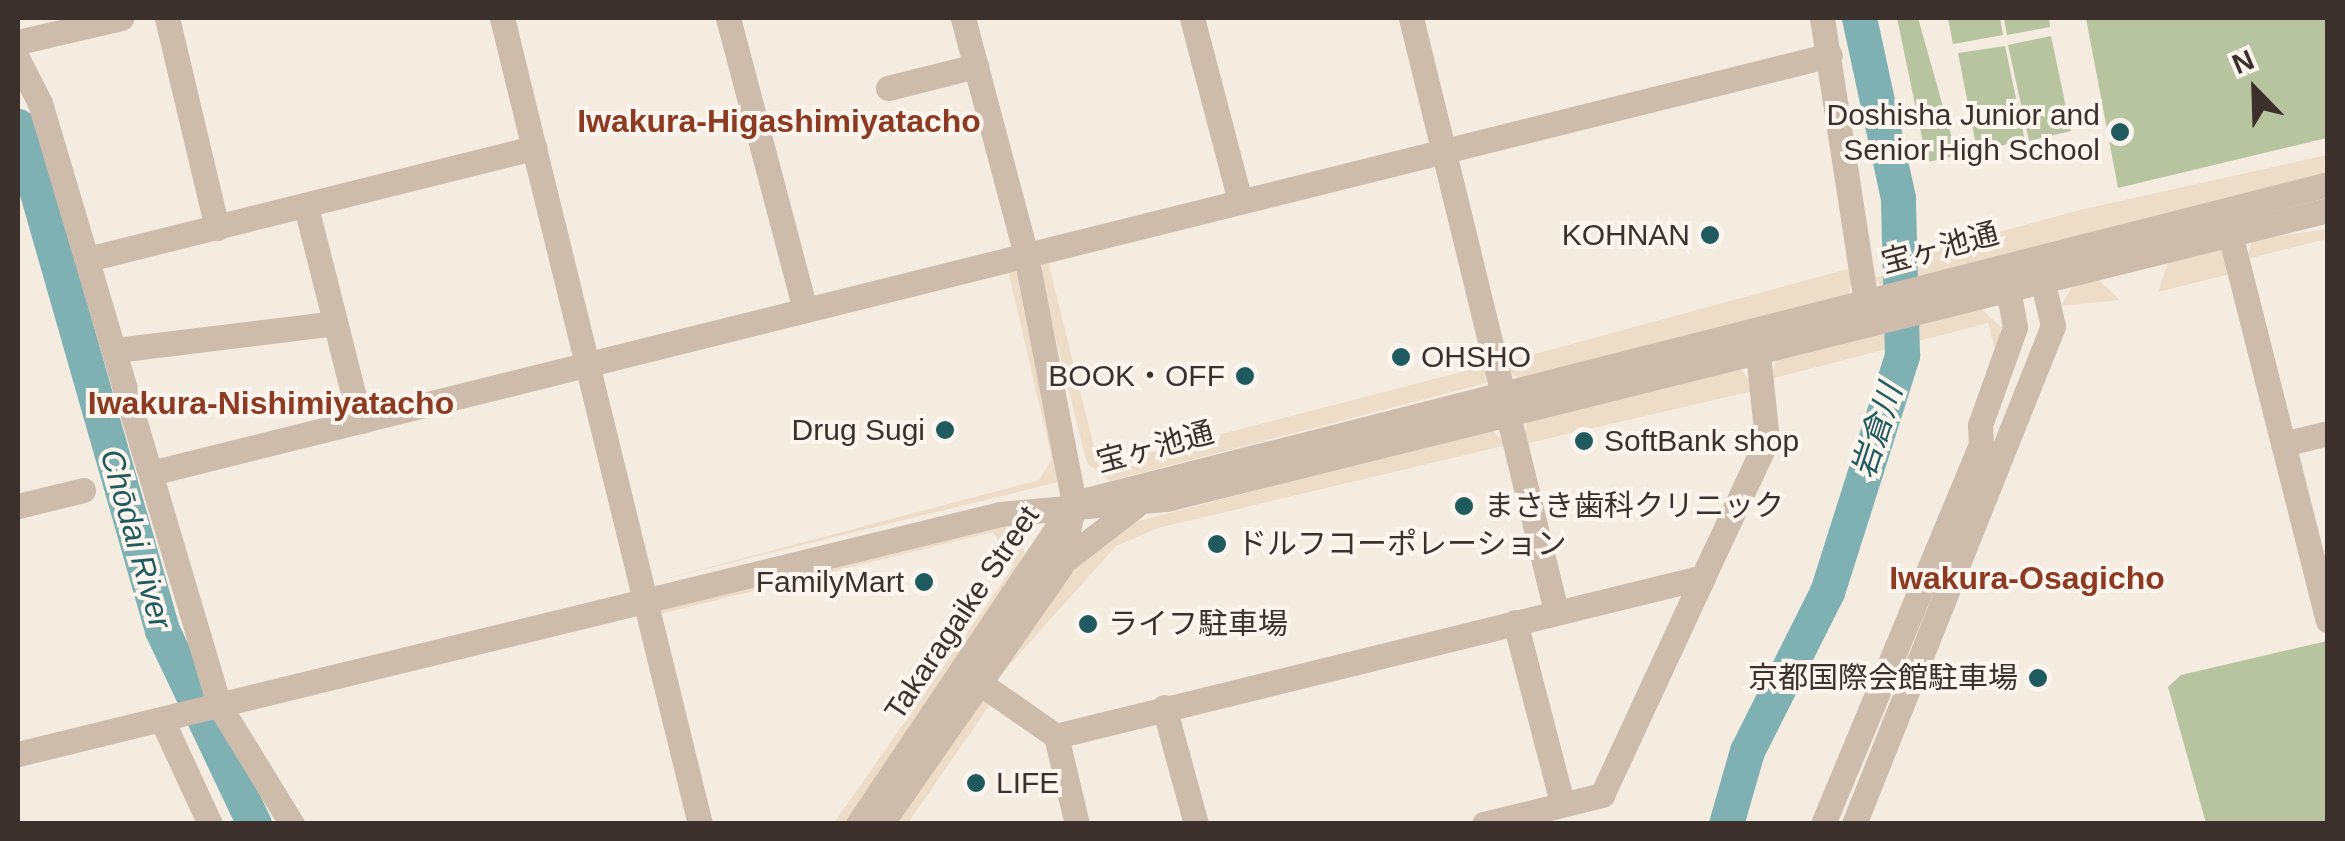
<!DOCTYPE html>
<html>
<head>
<meta charset="utf-8">
<style>
	body { margin:0 }
	#map { position:relative; width:2345px; height:841px; overflow:hidden; background:#f4ebe1; font-family:Helvetica,"Noto Sans JP",sans-serif }
	div>[style] { position:absolute }
	.green>* { inset:0; background:#b8c4a0 }
	.plaza>* { inset:0; background:#ecdcc8 }
	.river>* { height:35px; margin:-17.5px; padding:0 17.5px; transform-origin:17.5px; border-radius:17.5px; background:#7fb0b2 }
	.minor>* { height:25px; margin:-12.5px; padding:0 12.5px; transform-origin:12.5px; border-radius:12.5px; background:#cdbbac }
	.dots>* { width:28px; height:28px; translate:-50% -50%; box-sizing:border-box; border:5px solid #fbf5ee; border-radius:50% }
	span { translate:-50% -50%; white-space:nowrap; text-align:center; line-height:1.15; -webkit-text-stroke:8px #fbf5ee; paint-order:stroke }
	.poi-label { font-size:30px; color:#3b302b }
	.right { translate:-100% -50%; text-align:right }
	.left { translate:0 -50%; text-align:left }
	.street-label { font-size:30px; color:#3b302b }
	.neighbourhood-label { font-size:32px; color:#8c3b22; font-weight:700 }
	.water-label { font-size:32px; color:#1f5a5e; font-style:italic }
	.frame { position:absolute; inset:0; border:20px solid #3b302b; pointer-events:none }
	.north { position:absolute; left:2205px; top:40px; width:100px; height:100px; -webkit-text-stroke:8px #fbf5ee; paint-order:stroke; rotate:337deg; font-size:28px; font-weight:700; line-height:40px; text-align:center; color:#3b302b }
	.north::after { content:''; display:block; margin:auto; width:35px; height:45px; background:#3b302b; clip-path:polygon(50% 0,100% 100%,50% 72%,0 100%) }
</style>
</head>
<body>
<div id="map">
	<div class="green">
		<i style="clip-path:polygon(1897px 18px,1918px 18px,1957px 156px,1927px 162px)"></i>
		<i style="clip-path:polygon(1948px 18px,2000px 18px,2003px 35px,1953px 44px)"></i>
		<i style="clip-path:polygon(2004px 18px,2049px 18px,2050px 27px,2007px 35px)"></i>
		<i style="clip-path:polygon(2086px 18px,2327px 18px,2327px 138px,2118px 188px)"></i>
		<i style="clip-path:polygon(2051px 36px,2071px 131px,2029px 141px,2008px 45px)"></i>
		<i style="clip-path:polygon(2005px 46px,2025px 141px,1977px 150px,1958px 53px)"></i>
		<i style="clip-path:polygon(2327px 641px,2327px 823px,2206px 823px,2168px 687px,2181px 675px)"></i>
	</div>
	<div class="plaza">
		<i style="clip-path:polygon(2327px 155px,2327px 176px,1880px 285px,1874px 278px,1924px 265px,1930px 251px,2080px 210px)"></i>
		<i style="clip-path:polygon(2327px 229px,2327px 239px,2247px 259px,2252px 240px)"></i>
		<i style="clip-path:polygon(2222px 249px,2234px 273px,2158px 292px,2169px 261px)"></i>
		<i style="clip-path:polygon(1047px 257px,1096px 455px,1109px 463px,1485px 366px,1486px 383px,1110px 481px,1087px 463px,1038px 267px)"></i>
		<i style="clip-path:polygon(1007px 266px,1016px 270px,1058px 482px,653px 582px,1039px 480px,1052px 459px)"></i>
		<i style="clip-path:polygon(1855px 267px,1848px 296px,1519px 378px,1509px 372px,1506px 362px)"></i>
		<i style="clip-path:polygon(2098px 279px,2120px 300px,2061px 306px,2074px 284px)"></i>
		<i style="clip-path:polygon(1980px 308px,2001px 327px,1997px 358px,1988px 323px,1770px 379px,1777px 359px)"></i>
		<i style="clip-path:polygon(1740px 368px,1757px 390px,1524px 444px,1527px 421px)"></i>
		<i style="clip-path:polygon(1491px 429px,1507px 445px,1158px 528px,1116px 546px,995px 681px,1080px 553px,1112px 528px)"></i>
		<i style="clip-path:polygon(999px 524px,1017px 533px,1026px 557px,846px 823px,834px 823px,1014px 566px,993px 532px,656px 615px,658px 607px)"></i>
		<i style="clip-path:polygon(978px 698px,993px 700px,908px 823px,891px 824px)"></i>
	</div>
	<div class="river">
		<i style="left:18px;top:126px;width:524px;rotate:74.05deg"></i>
		<i style="left:162px;top:630px;width:215px;rotate:64.6deg"></i>
		<i style="left:1726px;top:824px;width:76px;rotate:-74deg"></i>
		<i style="left:1747px;top:751px;width:178px;rotate:-63.3deg"></i>
		<i style="left:1827px;top:592px;width:249px;rotate:-72.4deg"></i>
		<i style="left:1902px;top:355px;width:157px;rotate:-91.5deg"></i>
		<i style="left:1898px;top:198px;width:184px;rotate:-102.2deg"></i>
	</div>
	<div class="minor">
		<i style="left:167px;top:18px;width:216px;rotate:76.6deg"></i>
		<i style="left:502px;top:18px;width:830px;rotate:76.2deg"></i>
		<i style="left:728px;top:18px;width:302px;rotate:75.2deg"></i>
		<i style="left:1192px;top:18px;width:189px;rotate:75.3deg"></i>
		<i style="left:1411px;top:18px;width:610px;rotate:76.26deg"></i>
		<i style="left:1822px;top:18px;width:286px;rotate:81.2deg"></i>
		<i style="left:18px;top:42px;width:106px;rotate:-13.1deg"></i>
		<i style="left:18px;top:60px;width:48px;rotate:62.9deg"></i>
		<i style="left:40px;top:103px;width:628px;rotate:73.44deg"></i>
		<i style="left:219px;top:705px;width:140px;rotate:58.5deg"></i>
		<i style="left:888px;top:88px;width:91px;rotate:-14deg"></i>
		<i style="left:306px;top:207px;width:221px;rotate:75.8deg"></i>
		<i style="left:2226px;top:218px;width:415px;rotate:75.8deg"></i>
		<i style="left:88px;top:259px;width:460px;rotate:-14deg"></i>
		<i style="left:116px;top:350px;width:221px;rotate:-7deg"></i>
		<i style="left:2283px;top:444px;width:46px;rotate:-13.7deg"></i>
		<i style="left:151px;top:473px;width:1730px;rotate:-13.98deg"></i>
		<i style="left:18px;top:506px;width:67px;rotate:-13.8deg"></i>
		<i style="left:1065px;top:560px;width:88px;rotate:-37.6deg"></i>
		<i style="left:1515px;top:622px;width:187px;rotate:75.4deg"></i>
		<i style="left:964px;top:672px;width:112px;rotate:34.8deg"></i>
		<i style="left:1056px;top:736px;width:666px;rotate:-13.81deg"></i>
		<i style="left:1703px;top:577px;width:151px;rotate:-65deg"></i>
		<i style="left:1767px;top:440px;width:108px;rotate:-95.9deg"></i>
		<i style="left:1164px;top:707px;width:121px;rotate:74.7deg"></i>
		<i style="left:162px;top:720px;width:115px;rotate:65.2deg"></i>
		<i style="left:1056px;top:736px;width:90px;rotate:76.6deg"></i>
		<i style="left:18px;top:754px;width:1011px;rotate:-13.73deg"></i>
		<i style="left:1000px;top:514px;width:167px;rotate:-5.2deg"></i>
		<i style="left:1166px;top:499px;width:1197px;rotate:-13.97deg"></i>
		<i style="left:858px;top:824px;width:387px;rotate:-56.1deg"></i>
		<i style="left:1074px;top:503px;width:1294px;rotate:-14.27deg"></i>
		<i style="left:881px;top:824px;width:313px;rotate:-55.1deg"></i>
		<i style="left:1060px;top:567px;width:66px;rotate:-77.7deg"></i>
		<i style="left:1074px;top:503px;width:253px;rotate:-101deg"></i>
		<i style="left:1026px;top:255px;width:245px;rotate:-104.9deg"></i>
		<i style="left:1484px;top:824px;width:122px;rotate:-13.8deg"></i>
		<i style="left:1602px;top:795px;width:240px;rotate:-65.1deg"></i>
		<i style="left:1823px;top:824px;width:411px;rotate:-67.4deg"></i>
		<i style="left:1981px;top:445px;width:20px;rotate:-93deg"></i>
		<i style="left:1980px;top:425px;width:104px;rotate:-70.3deg"></i>
		<i style="left:2015px;top:327px;width:55px;rotate:-100.5deg"></i>
		<i style="left:1854px;top:824px;width:536px;rotate:-68.22deg"></i>
		<i style="left:2053px;top:326px;width:62px;rotate:-103.1deg"></i>
	</div>
	<div class="dots">
		<i style="left:2120px;top:132px;background:#1f5a5e"></i>
		<i style="left:1710px;top:235px;background:#1f5a5e"></i>
		<i style="left:1401px;top:357px;background:#1f5a5e"></i>
		<i style="left:1245px;top:376px;background:#1f5a5e"></i>
		<i style="left:945px;top:430px;background:#1f5a5e"></i>
		<i style="left:1584px;top:441px;background:#1f5a5e"></i>
		<i style="left:1464px;top:506px;background:#1f5a5e"></i>
		<i style="left:1217px;top:544px;background:#1f5a5e"></i>
		<i style="left:924px;top:582px;background:#1f5a5e"></i>
		<i style="left:1088px;top:624px;background:#1f5a5e"></i>
		<i style="left:2038px;top:678px;background:#1f5a5e"></i>
		<i style="left:976px;top:783px;background:#1f5a5e"></i>
	</div>
	<div class="poi-label">
		<span class="right" style="left:2100px;top:132px">Doshisha Junior and<br>Senior High School</span>
		<span class="right" style="left:1690px;top:235px">KOHNAN</span>
		<span class="left" style="left:1421px;top:357px">OHSHO</span>
		<span class="right" style="left:1225px;top:376px">BOOK・OFF</span>
		<span class="right" style="left:925px;top:430px">Drug Sugi</span>
		<span class="left" style="left:1604px;top:441px">SoftBank shop</span>
		<span class="left" style="left:1484px;top:506px">まさき歯科クリニック</span>
		<span class="left" style="left:1237px;top:544px">ドルフコーポレーション</span>
		<span class="right" style="left:904px;top:582px">FamilyMart</span>
		<span class="left" style="left:1108px;top:624px">ライフ駐車場</span>
		<span class="right" style="left:2018px;top:678px">京都国際会館駐車場</span>
		<span class="left" style="left:996px;top:783px">LIFE</span>
	</div>
	<div class="street-label">
		<span style="left:1940px;top:248px;rotate:-15deg">宝ヶ池通</span>
		<span style="left:1155px;top:447px;rotate:-15deg">宝ヶ池通</span>
		<span style="left:962px;top:613px;rotate:-56deg">Takaragaike Street</span>
	</div>
	<div class="neighbourhood-label">
		<span style="left:779px;top:121px">Iwakura-Higashimiyatacho</span>
		<span style="left:271px;top:403px">Iwakura-Nishimiyatacho</span>
		<span style="left:2027px;top:578px">Iwakura-Osagicho</span>
	</div>
	<div class="water-label">
		<span style="left:1877px;top:431px;rotate:-72deg">岩倉川</span>
		<span style="left:136px;top:539px;rotate:74deg">Chōdai River</span>
	</div>
	<div class="frame"></div>
	<div class="north">N</div>
</div>
</body>
</html>
